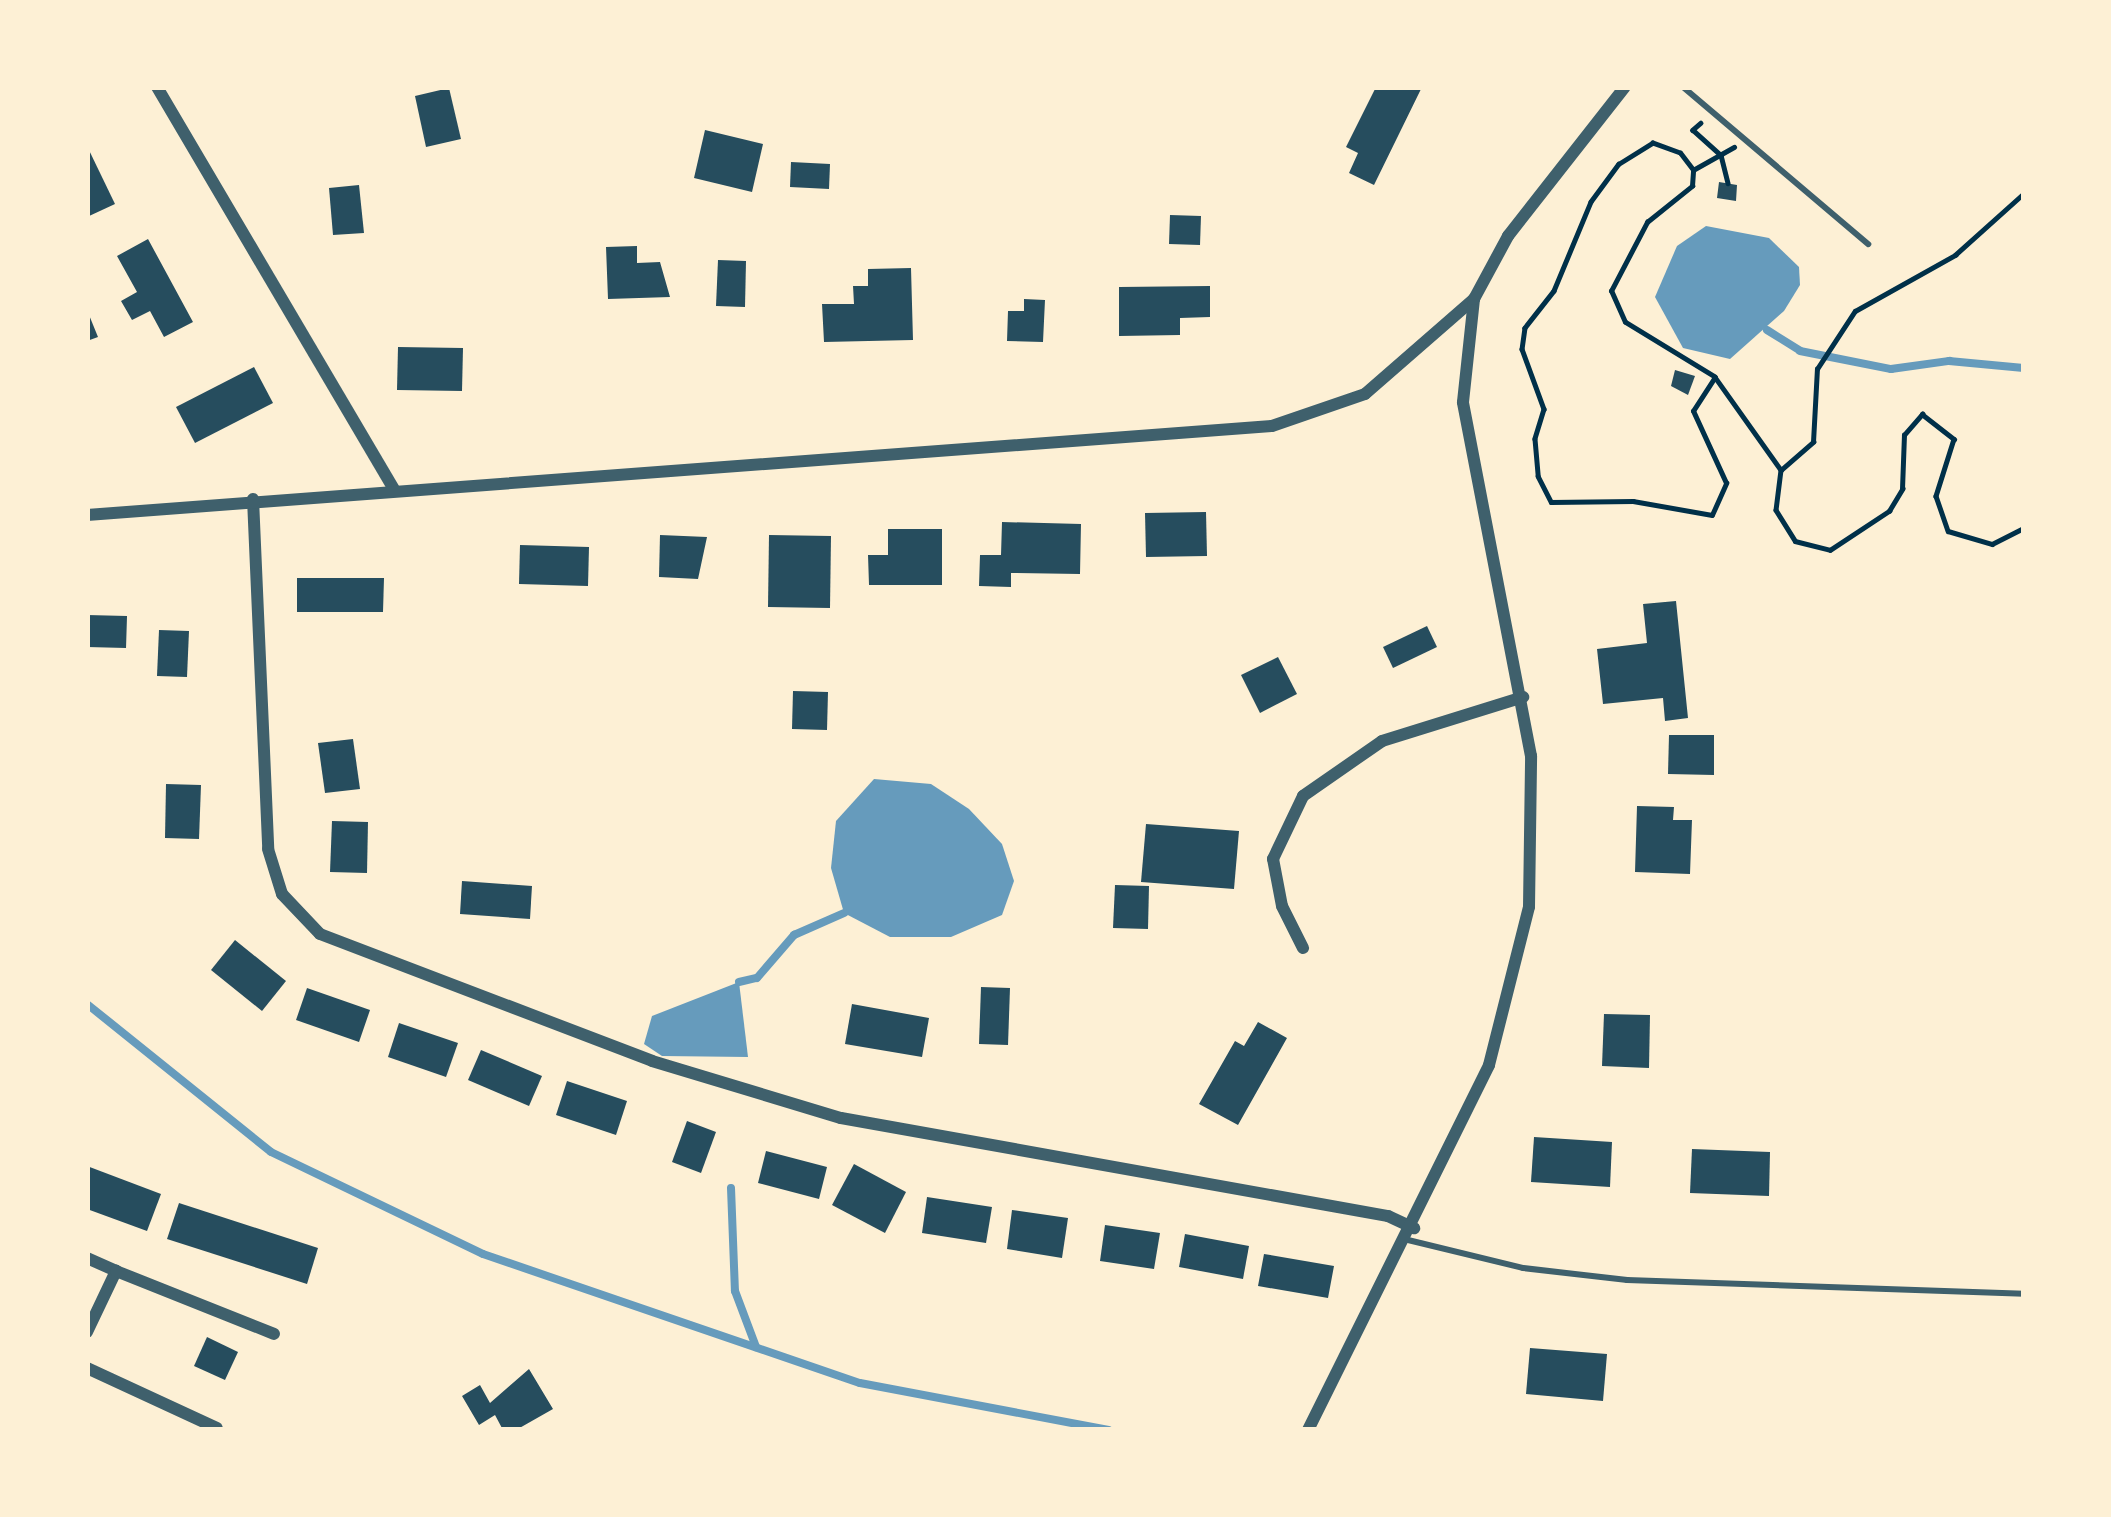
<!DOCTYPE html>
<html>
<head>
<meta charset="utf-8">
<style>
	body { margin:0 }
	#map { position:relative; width:2111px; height:1517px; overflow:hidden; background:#fdf0d5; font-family:Georgia,serif }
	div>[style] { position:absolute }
	.water>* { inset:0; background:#669bbc }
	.stream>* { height:8px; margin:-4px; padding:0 4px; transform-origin:4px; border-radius:4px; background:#669bbc }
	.building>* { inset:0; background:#264d5e }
	.path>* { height:4.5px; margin:-2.25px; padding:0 2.25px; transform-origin:2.25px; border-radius:2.25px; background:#003049 }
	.service>* { height:6px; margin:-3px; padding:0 3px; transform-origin:3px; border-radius:3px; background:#3f606c }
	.minor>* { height:12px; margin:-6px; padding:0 6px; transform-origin:6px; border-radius:6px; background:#3f606c }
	span { translate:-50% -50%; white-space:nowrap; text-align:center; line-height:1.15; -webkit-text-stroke:9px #fdf0d5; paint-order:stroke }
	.frame { position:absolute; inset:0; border:90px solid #fdf0d5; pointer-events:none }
</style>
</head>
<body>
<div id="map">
	<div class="water">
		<i style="clip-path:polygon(1706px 226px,1769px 238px,1799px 267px,1800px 285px,1784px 311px,1730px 359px,1683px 348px,1655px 297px,1677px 246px)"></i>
		<i style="clip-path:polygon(874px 779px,931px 784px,969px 809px,1002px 844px,1014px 881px,1002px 915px,951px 937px,890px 937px,844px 913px,831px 868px,836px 821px)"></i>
		<i style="clip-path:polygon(739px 982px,748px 1057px,662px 1056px,644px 1044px,652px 1016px)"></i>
	</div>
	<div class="stream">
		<i style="left:1767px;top:330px;width:39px;rotate:32deg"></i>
		<i style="left:1800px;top:351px;width:93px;rotate:11.2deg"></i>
		<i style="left:1891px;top:369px;width:59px;rotate:-7.9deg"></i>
		<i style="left:1949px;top:361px;width:75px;rotate:5.3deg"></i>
		<i style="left:739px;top:982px;width:18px;rotate:-13deg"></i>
		<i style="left:757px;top:978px;width:57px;rotate:-49.3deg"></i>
		<i style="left:794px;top:935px;width:55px;rotate:-23.7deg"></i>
		<i style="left:87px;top:1004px;width:236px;rotate:38.8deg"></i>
		<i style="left:271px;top:1152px;width:235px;rotate:25.7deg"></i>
		<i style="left:483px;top:1254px;width:398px;rotate:18.9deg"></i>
		<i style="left:860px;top:1383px;width:253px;rotate:10.7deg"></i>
		<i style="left:731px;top:1188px;width:103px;rotate:87.8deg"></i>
		<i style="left:735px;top:1291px;width:60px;rotate:69.4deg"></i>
	</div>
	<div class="building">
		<i style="clip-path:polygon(1376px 87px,1422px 87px,1374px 185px,1349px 173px,1358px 153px,1346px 147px)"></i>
		<i style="clip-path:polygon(449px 88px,461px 139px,426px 147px,415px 96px)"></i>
		<i style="clip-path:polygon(705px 130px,763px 144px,752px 192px,694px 178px)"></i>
		<i style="clip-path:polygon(87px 146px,115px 204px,87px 217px)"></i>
		<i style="clip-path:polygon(791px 162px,830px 164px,829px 189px,790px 187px)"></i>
		<i style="clip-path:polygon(1719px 182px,1737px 185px,1736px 201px,1717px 198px)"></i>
		<i style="clip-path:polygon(359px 185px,364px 233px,333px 235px,329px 188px)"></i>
		<i style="clip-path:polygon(1170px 215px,1201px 216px,1200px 245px,1169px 244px)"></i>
		<i style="clip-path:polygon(148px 239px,193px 322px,164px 337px,150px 311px,132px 320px,121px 301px,137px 292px,117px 256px)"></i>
		<i style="clip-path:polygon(637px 246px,637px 263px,660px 262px,670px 297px,608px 299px,606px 247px)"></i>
		<i style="clip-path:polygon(718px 260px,746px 261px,745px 307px,716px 306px)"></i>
		<i style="clip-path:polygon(911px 268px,913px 340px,824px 342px,822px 304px,854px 304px,853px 286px,868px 286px,868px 269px)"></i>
		<i style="clip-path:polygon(1210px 286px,1210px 317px,1180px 318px,1180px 335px,1119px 336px,1119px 287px)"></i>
		<i style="clip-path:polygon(1024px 299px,1045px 300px,1043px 342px,1007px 341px,1008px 311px,1024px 311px)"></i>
		<i style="clip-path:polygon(87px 310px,98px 337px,87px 341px)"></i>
		<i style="clip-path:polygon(398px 347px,463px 348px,462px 391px,397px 390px)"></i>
		<i style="clip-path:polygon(254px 367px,273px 403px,195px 443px,176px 407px)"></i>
		<i style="clip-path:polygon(1675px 370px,1695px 376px,1688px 395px,1671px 386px)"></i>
		<i style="clip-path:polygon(1206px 512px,1207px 556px,1146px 557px,1145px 513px)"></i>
		<i style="clip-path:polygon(1002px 522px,1081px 524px,1080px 574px,1011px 573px,1011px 587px,979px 586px,980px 555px,1001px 555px)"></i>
		<i style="clip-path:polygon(888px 529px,942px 529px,942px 585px,869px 585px,868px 555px,888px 555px)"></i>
		<i style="clip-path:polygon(660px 535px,707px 537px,698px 579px,659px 577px)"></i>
		<i style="clip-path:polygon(769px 535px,831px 536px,830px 608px,768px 607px)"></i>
		<i style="clip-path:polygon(520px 545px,589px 547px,588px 586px,519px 584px)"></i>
		<i style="clip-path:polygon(297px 578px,384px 578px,383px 612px,297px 612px)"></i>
		<i style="clip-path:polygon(1676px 601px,1688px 718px,1665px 721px,1663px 698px,1603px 704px,1597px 649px,1647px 643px,1643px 604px)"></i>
		<i style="clip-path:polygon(87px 615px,127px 616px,126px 648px,87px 647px)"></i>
		<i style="clip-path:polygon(1427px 626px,1437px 647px,1393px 668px,1383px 647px)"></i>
		<i style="clip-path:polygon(159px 630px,189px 631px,187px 677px,157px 676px)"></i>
		<i style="clip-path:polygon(1278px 657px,1297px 694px,1260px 713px,1241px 675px)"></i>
		<i style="clip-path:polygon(793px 691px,828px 692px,827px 730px,792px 729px)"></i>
		<i style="clip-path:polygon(1669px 735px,1714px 735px,1714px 775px,1668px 774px)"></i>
		<i style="clip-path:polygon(353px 739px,360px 789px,325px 793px,318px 743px)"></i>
		<i style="clip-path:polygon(166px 784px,201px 785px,199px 839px,165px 838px)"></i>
		<i style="clip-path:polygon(1637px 806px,1674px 807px,1673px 820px,1692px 820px,1690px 874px,1635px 872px)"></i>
		<i style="clip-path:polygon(332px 821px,368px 822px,367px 873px,330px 872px)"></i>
		<i style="clip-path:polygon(1146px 824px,1239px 831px,1234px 889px,1141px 882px)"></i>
		<i style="clip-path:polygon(462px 881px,532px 886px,530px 919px,460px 914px)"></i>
		<i style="clip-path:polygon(1115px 885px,1149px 886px,1148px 929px,1113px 928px)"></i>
		<i style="clip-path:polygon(235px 940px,286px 981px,262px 1011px,211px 970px)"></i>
		<i style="clip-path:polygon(981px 987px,1010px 988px,1008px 1045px,979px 1044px)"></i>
		<i style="clip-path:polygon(307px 988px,370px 1010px,359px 1042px,296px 1020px)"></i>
		<i style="clip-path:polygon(852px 1004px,929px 1018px,922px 1057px,845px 1044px)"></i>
		<i style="clip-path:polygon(1604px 1014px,1650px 1015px,1649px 1068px,1602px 1066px)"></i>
		<i style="clip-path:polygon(1258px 1022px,1287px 1038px,1238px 1125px,1199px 1104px,1235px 1041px,1244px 1046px)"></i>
		<i style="clip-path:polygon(399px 1023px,458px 1043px,446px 1077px,388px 1057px)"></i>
		<i style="clip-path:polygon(481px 1050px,542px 1076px,529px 1106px,468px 1080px)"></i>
		<i style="clip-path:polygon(567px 1081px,627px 1101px,616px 1135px,556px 1115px)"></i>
		<i style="clip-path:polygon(687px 1121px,716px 1132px,701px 1173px,672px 1162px)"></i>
		<i style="clip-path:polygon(1534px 1137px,1612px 1142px,1610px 1187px,1531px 1182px)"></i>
		<i style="clip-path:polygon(1692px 1149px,1770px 1152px,1769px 1196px,1690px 1193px)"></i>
		<i style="clip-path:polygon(766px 1151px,827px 1167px,819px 1199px,758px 1183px)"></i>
		<i style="clip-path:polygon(854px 1164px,906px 1192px,885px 1233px,832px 1205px)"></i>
		<i style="clip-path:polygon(87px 1166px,161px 1194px,147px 1231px,87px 1209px)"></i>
		<i style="clip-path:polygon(927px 1197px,992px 1207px,986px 1243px,922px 1233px)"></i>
		<i style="clip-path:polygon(179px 1203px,318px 1248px,307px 1284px,167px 1239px)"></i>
		<i style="clip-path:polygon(1012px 1210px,1068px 1218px,1062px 1258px,1007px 1249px)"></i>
		<i style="clip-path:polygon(1105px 1225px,1160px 1233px,1154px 1269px,1100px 1261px)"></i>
		<i style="clip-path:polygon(1185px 1234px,1249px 1246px,1243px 1279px,1179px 1267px)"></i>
		<i style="clip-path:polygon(1264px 1254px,1334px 1266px,1328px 1298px,1258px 1286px)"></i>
		<i style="clip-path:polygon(207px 1337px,238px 1352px,225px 1380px,194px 1366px)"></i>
		<i style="clip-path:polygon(1530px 1348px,1607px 1354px,1603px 1401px,1526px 1394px)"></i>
		<i style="clip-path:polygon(529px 1369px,553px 1409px,516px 1430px,503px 1430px,495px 1415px,479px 1425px,462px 1396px,480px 1385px,490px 1403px)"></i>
	</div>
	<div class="path">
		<i style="left:1701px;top:123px;width:11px;rotate:139deg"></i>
		<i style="left:1693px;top:130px;width:38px;rotate:42deg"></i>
		<i style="left:1721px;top:155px;width:29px;rotate:76deg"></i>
		<i style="left:1693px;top:170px;width:21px;rotate:-127deg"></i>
		<i style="left:1680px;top:153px;width:29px;rotate:-160deg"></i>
		<i style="left:1653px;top:143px;width:40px;rotate:148deg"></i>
		<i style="left:1619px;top:164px;width:47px;rotate:126.4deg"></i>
		<i style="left:1591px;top:202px;width:96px;rotate:112.6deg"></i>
		<i style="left:1554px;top:291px;width:47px;rotate:128.1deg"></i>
		<i style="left:1525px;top:328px;width:21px;rotate:98deg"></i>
		<i style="left:1522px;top:349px;width:64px;rotate:69.9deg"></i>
		<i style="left:1544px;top:409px;width:31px;rotate:107deg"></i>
		<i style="left:1535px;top:439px;width:37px;rotate:85deg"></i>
		<i style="left:1538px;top:476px;width:29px;rotate:63deg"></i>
		<i style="left:1551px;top:502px;width:82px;rotate:-0.7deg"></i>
		<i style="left:1633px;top:501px;width:80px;rotate:10deg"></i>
		<i style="left:1712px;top:515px;width:35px;rotate:-66deg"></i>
		<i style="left:1726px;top:483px;width:79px;rotate:-114.6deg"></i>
		<i style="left:1693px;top:411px;width:40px;rotate:-57.1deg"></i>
		<i style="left:1715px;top:377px;width:114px;rotate:54.6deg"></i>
		<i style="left:1781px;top:470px;width:40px;rotate:97.1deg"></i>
		<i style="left:1776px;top:510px;width:36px;rotate:58deg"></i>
		<i style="left:1795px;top:541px;width:36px;rotate:14deg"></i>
		<i style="left:1830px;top:550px;width:71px;rotate:-33.5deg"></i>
		<i style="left:1889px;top:511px;width:26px;rotate:-59deg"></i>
		<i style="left:1902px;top:489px;width:54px;rotate:-87.9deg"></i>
		<i style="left:1904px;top:435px;width:28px;rotate:-49deg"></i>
		<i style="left:1922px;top:414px;width:41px;rotate:38deg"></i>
		<i style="left:1954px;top:439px;width:60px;rotate:107.5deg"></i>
		<i style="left:1936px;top:496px;width:37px;rotate:71deg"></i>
		<i style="left:1948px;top:531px;width:46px;rotate:16.5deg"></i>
		<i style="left:1992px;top:544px;width:36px;rotate:-27deg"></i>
		<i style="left:1715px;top:377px;width:105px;rotate:-148.6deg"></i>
		<i style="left:1625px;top:322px;width:34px;rotate:-114deg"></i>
		<i style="left:1611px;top:291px;width:78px;rotate:-62.4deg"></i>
		<i style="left:1647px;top:222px;width:58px;rotate:-38.7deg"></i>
		<i style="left:1692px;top:186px;width:16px;rotate:-86deg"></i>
		<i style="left:1693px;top:170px;width:47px;rotate:-29.3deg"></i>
		<i style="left:1781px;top:470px;width:43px;rotate:-41.2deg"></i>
		<i style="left:1813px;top:442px;width:73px;rotate:-86.9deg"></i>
		<i style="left:1817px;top:369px;width:69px;rotate:-56.8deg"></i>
		<i style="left:1855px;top:311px;width:115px;rotate:-29.2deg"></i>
		<i style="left:1955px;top:255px;width:93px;rotate:-41.9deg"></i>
	</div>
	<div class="service">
		<i style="left:1683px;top:87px;width:243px;rotate:40.3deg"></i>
		<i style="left:1408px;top:1240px;width:118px;rotate:13.7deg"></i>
		<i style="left:1523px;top:1268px;width:105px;rotate:6.6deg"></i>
		<i style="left:1627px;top:1280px;width:397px;rotate:2deg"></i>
	</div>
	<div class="minor">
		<i style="left:157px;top:87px;width:467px;rotate:59.5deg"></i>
		<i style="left:253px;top:499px;width:350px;rotate:87.5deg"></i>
		<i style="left:268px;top:849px;width:47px;rotate:72.7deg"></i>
		<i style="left:282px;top:894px;width:55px;rotate:46.5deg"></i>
		<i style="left:320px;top:934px;width:355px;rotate:20.9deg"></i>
		<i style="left:652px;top:1061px;width:197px;rotate:16.8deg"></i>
		<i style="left:841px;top:1118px;width:556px;rotate:10.16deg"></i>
		<i style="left:1388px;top:1216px;width:29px;rotate:25deg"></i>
		<i style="left:87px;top:515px;width:1188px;rotate:-4.3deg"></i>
		<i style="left:1272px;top:426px;width:98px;rotate:-19deg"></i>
		<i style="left:1365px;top:394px;width:145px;rotate:-41.1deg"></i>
		<i style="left:1303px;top:948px;width:47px;rotate:-116.6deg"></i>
		<i style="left:1282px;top:906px;width:48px;rotate:-100.8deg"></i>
		<i style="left:1273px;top:859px;width:70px;rotate:-64.5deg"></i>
		<i style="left:1303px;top:796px;width:96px;rotate:-34.8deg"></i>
		<i style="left:1382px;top:741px;width:148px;rotate:-17.3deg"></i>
		<i style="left:87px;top:1258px;width:32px;rotate:24deg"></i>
		<i style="left:87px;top:1332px;width:68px;rotate:-64.6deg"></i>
		<i style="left:116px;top:1271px;width:170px;rotate:21.7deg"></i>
		<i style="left:87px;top:1368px;width:143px;rotate:24.8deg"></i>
		<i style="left:1308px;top:1430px;width:407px;rotate:-63.6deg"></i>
		<i style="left:1489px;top:1065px;width:163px;rotate:-75.8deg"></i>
		<i style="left:1529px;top:907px;width:151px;rotate:-89.2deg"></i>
		<i style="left:1531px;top:756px;width:360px;rotate:-100.9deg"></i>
		<i style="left:1463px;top:402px;width:104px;rotate:-83.9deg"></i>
		<i style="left:1474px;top:299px;width:72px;rotate:-61.6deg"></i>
		<i style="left:1508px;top:236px;width:189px;rotate:-51.9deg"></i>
	</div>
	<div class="frame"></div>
</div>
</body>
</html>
